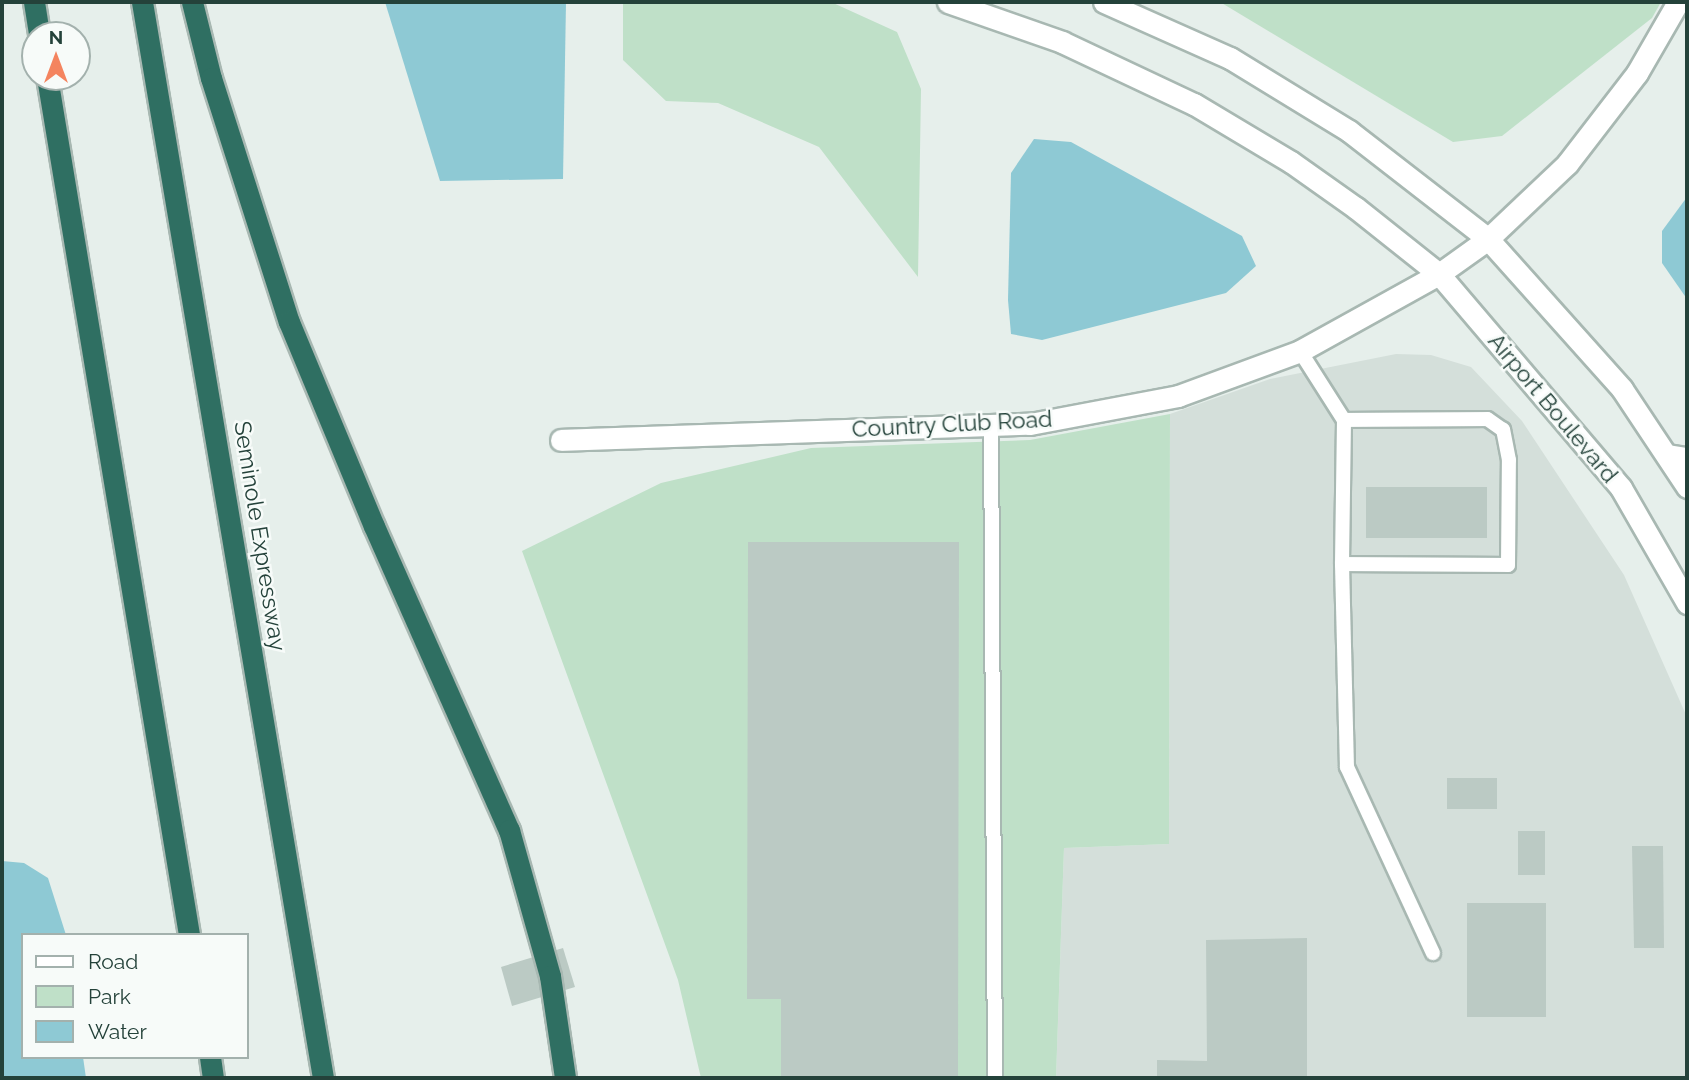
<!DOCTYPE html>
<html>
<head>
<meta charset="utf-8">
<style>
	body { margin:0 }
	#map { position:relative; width:1689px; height:1080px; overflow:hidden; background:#e6efeb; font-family:Raleway,sans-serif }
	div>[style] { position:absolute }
	.built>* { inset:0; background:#d4dfda }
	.green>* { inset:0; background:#bfe0c8 }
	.water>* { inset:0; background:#8ec9d4 }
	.building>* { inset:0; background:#bbcac4 }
	.roads { filter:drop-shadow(2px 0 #a8b8b2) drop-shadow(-2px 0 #a8b8b2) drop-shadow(0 2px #a8b8b2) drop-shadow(0 -2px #a8b8b2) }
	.service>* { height:14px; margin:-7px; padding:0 7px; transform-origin:7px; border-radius:7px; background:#fff }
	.minor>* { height:21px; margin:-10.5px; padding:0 10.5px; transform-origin:10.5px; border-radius:10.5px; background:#fff }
	.tertiary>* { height:21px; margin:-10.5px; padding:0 10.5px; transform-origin:10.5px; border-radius:10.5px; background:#fff }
	.secondary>* { height:21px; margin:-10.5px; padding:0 10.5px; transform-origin:10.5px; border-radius:10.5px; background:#fff }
	.motorway>* { height:21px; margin:-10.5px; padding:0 10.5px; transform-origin:10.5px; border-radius:10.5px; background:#2f6f62 }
	span { translate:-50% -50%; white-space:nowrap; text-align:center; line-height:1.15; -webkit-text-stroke:5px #f7fbf9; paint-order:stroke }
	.street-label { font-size:23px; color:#24423a }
	.frame { position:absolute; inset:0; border:4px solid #24423a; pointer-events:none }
	.legend { position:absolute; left:21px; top:933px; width:228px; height:126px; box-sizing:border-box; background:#f7fbf9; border:2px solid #a3b1ad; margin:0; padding:9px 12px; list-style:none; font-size:21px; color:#24423a }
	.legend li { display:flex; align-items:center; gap:14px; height:35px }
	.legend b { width:35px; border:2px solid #a3b1ad }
	.north { position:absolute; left:21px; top:21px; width:70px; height:70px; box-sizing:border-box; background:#f7fbf9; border:2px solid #a3b1ad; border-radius:50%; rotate:0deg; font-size:19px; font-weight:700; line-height:28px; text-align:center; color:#24423a }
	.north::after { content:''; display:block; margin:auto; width:24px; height:32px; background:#f4845f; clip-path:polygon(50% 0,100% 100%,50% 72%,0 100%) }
</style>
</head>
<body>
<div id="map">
	<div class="built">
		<i style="clip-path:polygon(1396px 354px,1431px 355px,1471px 367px,1522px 421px,1624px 575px,1687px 717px,1687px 1078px,1056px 1078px,1064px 848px,1169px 844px,1170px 414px,1270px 379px)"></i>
	</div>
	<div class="green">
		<i style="clip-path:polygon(623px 2px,831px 2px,897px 32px,921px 89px,918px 277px,819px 147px,718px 103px,666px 101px,623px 60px)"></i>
		<i style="clip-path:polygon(1220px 2px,1661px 2px,1652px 18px,1502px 136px,1453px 142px)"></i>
		<i style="clip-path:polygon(1170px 414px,1169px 844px,1064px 848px,1056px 1078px,701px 1078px,678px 980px,522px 551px,661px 483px,811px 448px,1030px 440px)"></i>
	</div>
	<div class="water">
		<i style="clip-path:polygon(385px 2px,566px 2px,563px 179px,440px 181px)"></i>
		<i style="clip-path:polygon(1034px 139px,1071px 142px,1242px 236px,1256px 266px,1226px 293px,1042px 340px,1011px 334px,1008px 300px,1011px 173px)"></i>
		<i style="clip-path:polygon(1687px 197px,1687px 299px,1662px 263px,1662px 231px)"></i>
		<i style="clip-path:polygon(2px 861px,24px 863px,48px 878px,66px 935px,23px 935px,23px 1057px,83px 1057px,86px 1078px,2px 1078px)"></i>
	</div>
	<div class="building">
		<i style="clip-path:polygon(1366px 487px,1487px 487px,1487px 538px,1366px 538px)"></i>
		<i style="clip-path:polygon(748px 542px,959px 542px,958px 1078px,781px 1078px,781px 999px,747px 999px)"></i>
		<i style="clip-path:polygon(1447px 778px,1497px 778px,1497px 809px,1447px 809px)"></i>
		<i style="clip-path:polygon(1518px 831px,1545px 831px,1545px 875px,1518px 875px)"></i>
		<i style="clip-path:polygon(1632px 846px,1663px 846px,1664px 948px,1634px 948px)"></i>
		<i style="clip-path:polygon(1467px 903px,1546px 903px,1546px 1017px,1467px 1017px)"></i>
		<i style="clip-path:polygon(1307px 938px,1307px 1078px,1157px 1078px,1157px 1060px,1207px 1061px,1206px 940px)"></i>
		<i style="clip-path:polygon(563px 948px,575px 987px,512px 1006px,501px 967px)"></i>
	</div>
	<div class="roads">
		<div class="service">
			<i style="left:1300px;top:351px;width:82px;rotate:57.5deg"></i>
			<i style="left:1344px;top:420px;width:144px;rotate:90.8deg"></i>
			<i style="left:1342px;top:564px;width:166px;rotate:0.3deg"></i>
			<i style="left:1508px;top:565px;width:105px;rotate:-89.5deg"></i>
			<i style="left:1509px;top:460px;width:31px;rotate:-101deg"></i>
			<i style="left:1503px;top:430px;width:19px;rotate:-145deg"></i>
			<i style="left:1487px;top:419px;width:143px;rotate:179.6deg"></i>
			<i style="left:991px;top:425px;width:653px;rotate:89.65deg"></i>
			<i style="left:1342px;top:564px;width:203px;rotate:88.6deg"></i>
			<i style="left:1347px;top:767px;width:205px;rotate:65.2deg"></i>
		</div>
		<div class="minor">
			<i style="left:561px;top:440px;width:469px;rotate:-2deg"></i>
			<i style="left:1030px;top:424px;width:151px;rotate:-10.7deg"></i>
			<i style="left:1178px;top:396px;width:130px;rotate:-20.2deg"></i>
			<i style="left:1300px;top:351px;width:159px;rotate:-29deg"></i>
		</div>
		<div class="tertiary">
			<i style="left:1439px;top:274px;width:60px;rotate:-35.5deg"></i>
			<i style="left:1488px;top:239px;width:109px;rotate:-43.5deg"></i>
			<i style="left:1567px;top:164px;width:115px;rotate:-52.4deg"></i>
			<i style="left:1637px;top:73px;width:82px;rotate:-60deg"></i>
			<i style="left:1667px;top:455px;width:20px;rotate:9deg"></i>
		</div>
		<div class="secondary">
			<i style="left:948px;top:2px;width:121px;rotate:19.3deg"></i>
			<i style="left:1062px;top:42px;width:146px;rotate:25.2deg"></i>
			<i style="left:1194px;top:104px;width:113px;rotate:30.9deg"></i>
			<i style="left:1291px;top:162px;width:80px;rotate:35.3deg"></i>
			<i style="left:1356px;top:208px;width:106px;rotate:38.5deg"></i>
			<i style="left:1439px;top:274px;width:281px;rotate:49.6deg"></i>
			<i style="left:1621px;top:488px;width:133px;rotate:60.1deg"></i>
			<i style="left:1104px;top:2px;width:138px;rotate:24deg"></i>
			<i style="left:1230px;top:58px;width:140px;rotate:31.5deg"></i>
			<i style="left:1349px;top:131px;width:176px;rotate:37.8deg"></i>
			<i style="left:1488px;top:239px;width:201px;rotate:48.2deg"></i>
			<i style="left:1622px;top:389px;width:118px;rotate:56.4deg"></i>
		</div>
		<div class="motorway">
			<i style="left:34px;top:2px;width:33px;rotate:81deg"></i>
			<i style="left:142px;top:2px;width:1091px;rotate:80.45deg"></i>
			<i style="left:192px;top:2px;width:78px;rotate:76deg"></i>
			<i style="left:211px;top:78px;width:256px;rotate:72.3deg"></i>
			<i style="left:289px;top:322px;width:221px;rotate:67.4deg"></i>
			<i style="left:374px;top:526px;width:333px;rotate:66.1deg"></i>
			<i style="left:509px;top:830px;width:152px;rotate:74.3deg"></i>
			<i style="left:550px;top:976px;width:103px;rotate:81.6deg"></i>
			<i style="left:47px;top:77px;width:870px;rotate:80.6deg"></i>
			<i style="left:210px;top:1057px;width:21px;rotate:82deg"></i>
		</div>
	</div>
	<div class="street-label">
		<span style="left:1553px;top:408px;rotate:50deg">Airport Boulevard</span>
		<span style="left:952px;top:424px;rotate:-3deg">Country Club Road</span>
		<span style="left:260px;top:536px;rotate:81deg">Seminole Expressway</span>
	</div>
	<div class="frame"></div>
	<ul class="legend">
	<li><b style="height:9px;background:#fff"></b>Road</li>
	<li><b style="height:19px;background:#bfe0c8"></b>Park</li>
	<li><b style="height:19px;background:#8ec9d4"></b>Water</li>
	</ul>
	<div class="north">N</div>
</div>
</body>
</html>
